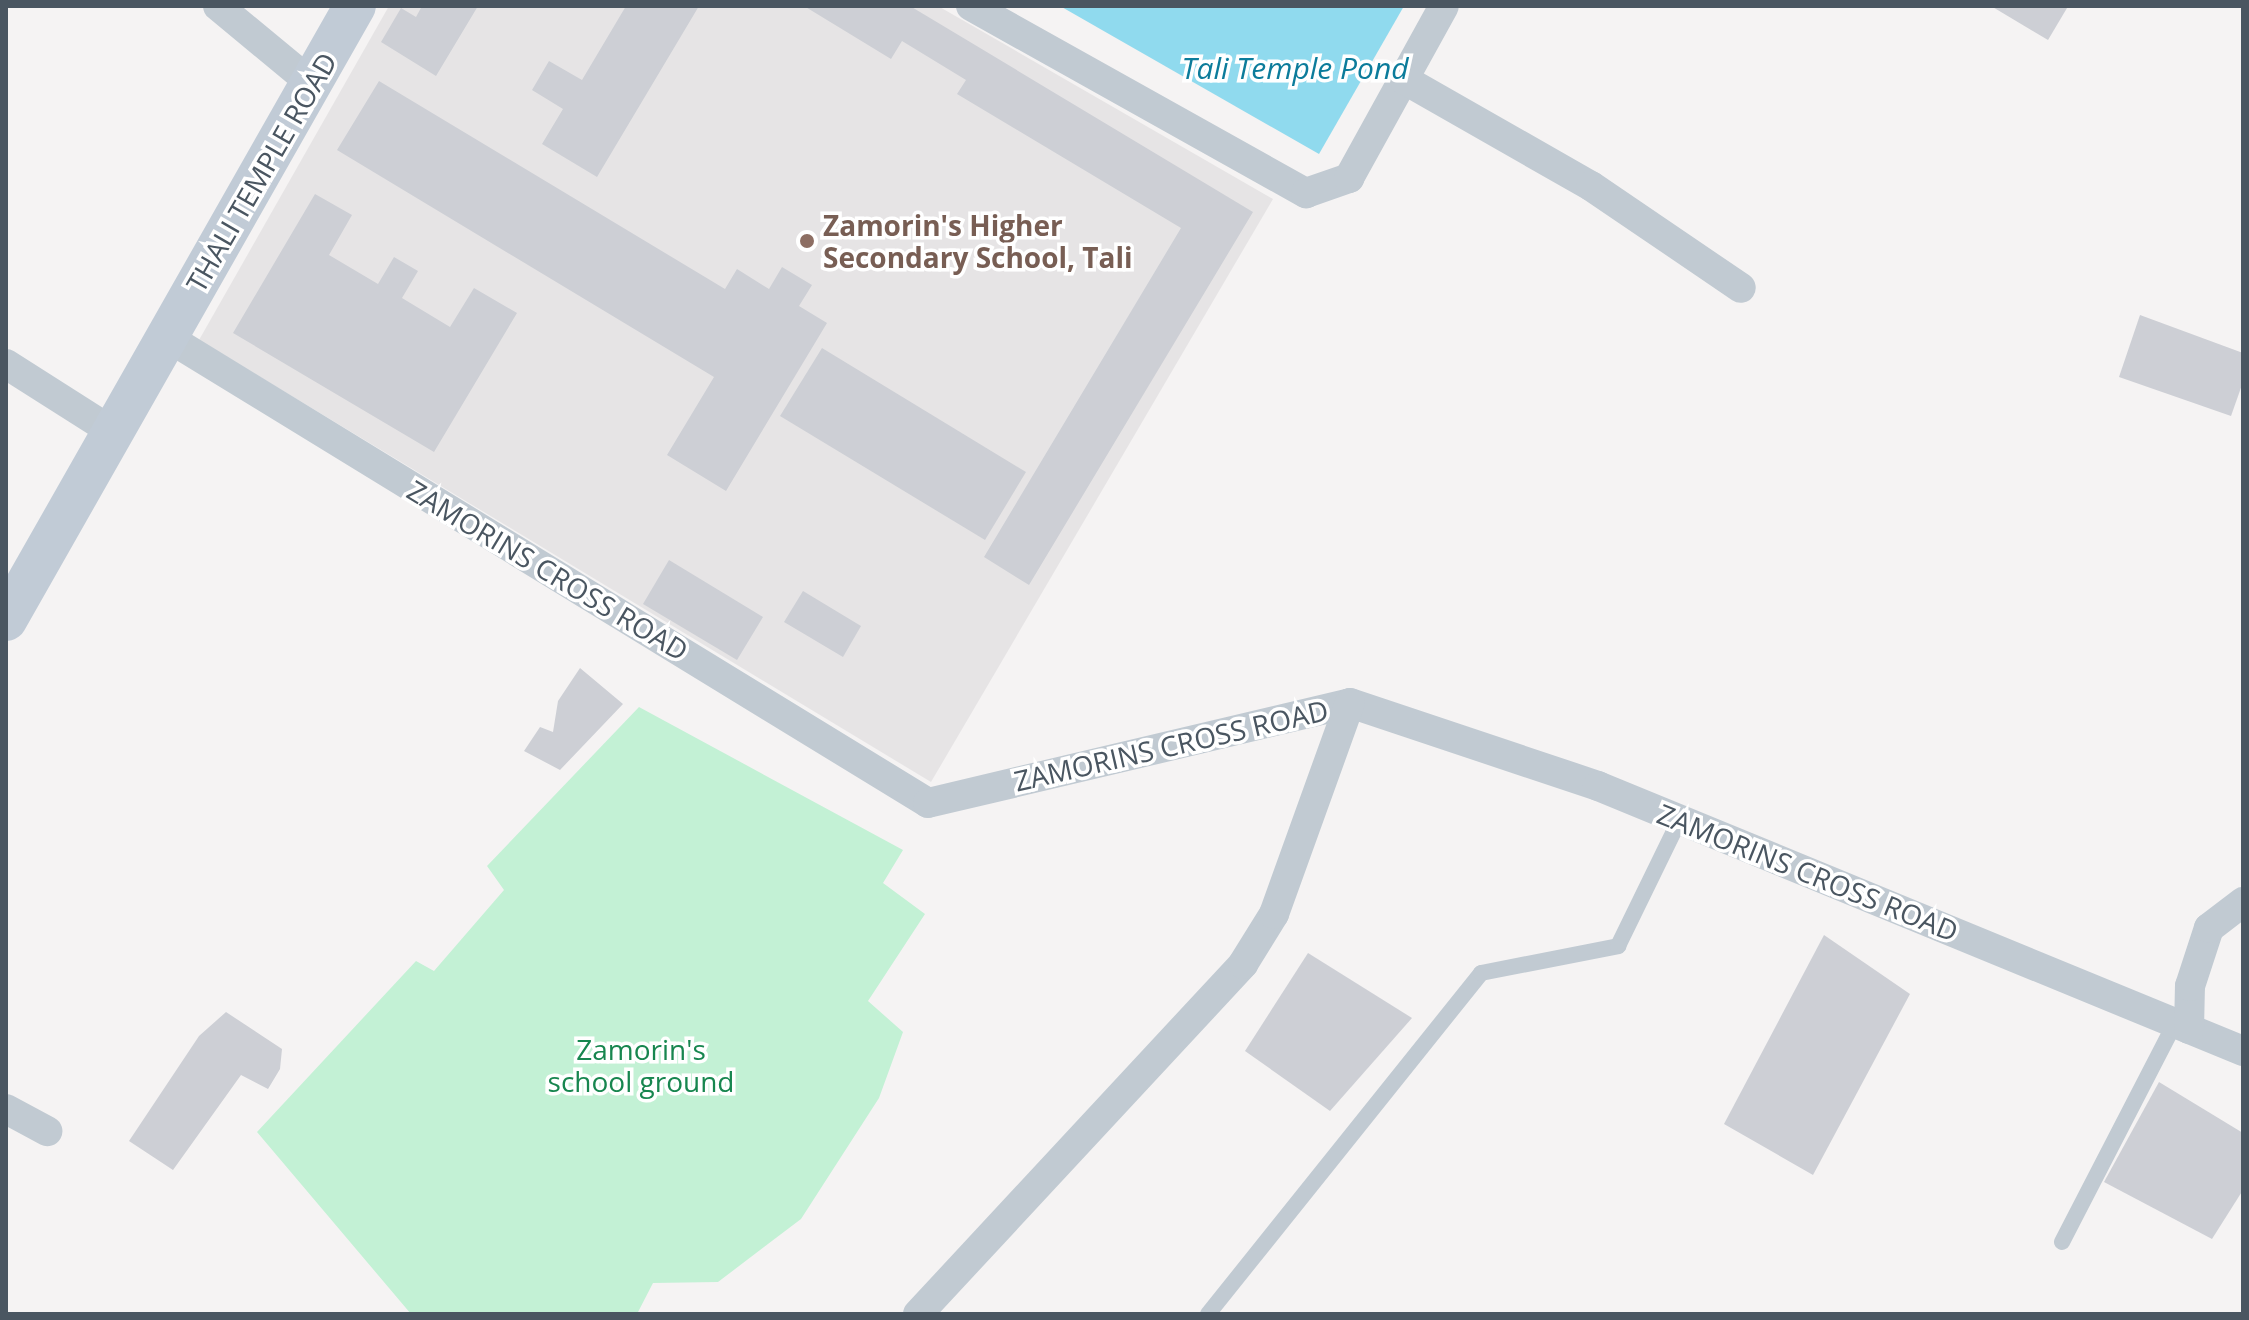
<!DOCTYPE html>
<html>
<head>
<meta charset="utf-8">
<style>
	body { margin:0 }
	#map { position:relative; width:2249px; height:1320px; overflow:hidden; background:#f5f3f3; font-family:"Open Sans",sans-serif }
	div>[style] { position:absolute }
	.education>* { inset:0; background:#e6e4e5 }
	.green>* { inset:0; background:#c3f1d5 }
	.water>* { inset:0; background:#90daee }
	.building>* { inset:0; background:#cdcfd5 }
	.lane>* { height:16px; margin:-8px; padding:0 8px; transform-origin:8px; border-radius:8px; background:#c1cad2 }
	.street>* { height:30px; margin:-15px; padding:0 15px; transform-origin:15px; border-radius:15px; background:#c1cad2 }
	.secondary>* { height:42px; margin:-21px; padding:0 21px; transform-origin:21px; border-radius:21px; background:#c1cbd6 }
	.dots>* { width:22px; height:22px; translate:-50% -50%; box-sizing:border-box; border:4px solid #fff; border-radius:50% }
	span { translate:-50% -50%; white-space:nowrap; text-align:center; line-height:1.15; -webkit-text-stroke:7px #fff; paint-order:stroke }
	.street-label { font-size:28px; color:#4a5661 }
	.education-label { font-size:28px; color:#785e54; font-weight:700 }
	.left { translate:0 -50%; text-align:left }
	.park-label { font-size:28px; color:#17864f }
	.water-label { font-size:30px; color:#0c7c9b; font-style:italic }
	.frame { position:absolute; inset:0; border:8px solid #4a5661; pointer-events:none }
</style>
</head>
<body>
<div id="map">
	<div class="education">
		<i style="clip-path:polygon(389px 6px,938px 6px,1273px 199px,931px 782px,199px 340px)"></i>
	</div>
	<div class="green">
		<i style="clip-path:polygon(639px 707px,903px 850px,883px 883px,925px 914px,868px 1001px,903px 1032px,879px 1098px,801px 1219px,718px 1282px,653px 1283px,637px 1314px,411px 1314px,257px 1132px,416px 961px,434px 971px,504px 890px,487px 866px)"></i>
	</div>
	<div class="water">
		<i style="clip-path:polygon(1060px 6px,1404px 6px,1319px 154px)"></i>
	</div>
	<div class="building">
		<i style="clip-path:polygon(422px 6px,478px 6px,436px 76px,381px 42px,401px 8px,416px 17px)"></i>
		<i style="clip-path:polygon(626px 6px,699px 6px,597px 177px,542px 144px,563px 109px,532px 90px,549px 61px,582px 80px)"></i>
		<i style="clip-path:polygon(804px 6px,910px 6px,1253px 212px,1029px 585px,984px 557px,1181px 228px,957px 94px,966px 80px,902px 41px,891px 59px)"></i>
		<i style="clip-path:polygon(1991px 6px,2064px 6px,2067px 8px,2048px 40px)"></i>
		<i style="clip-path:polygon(379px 81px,725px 289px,737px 269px,769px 289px,782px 267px,812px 285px,799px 306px,827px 323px,726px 491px,667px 455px,714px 377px,337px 150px)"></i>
		<i style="clip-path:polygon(315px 194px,352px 215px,329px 255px,378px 284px,394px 257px,418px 271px,402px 298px,450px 327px,474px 288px,517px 313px,434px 452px,233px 333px)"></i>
		<i style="clip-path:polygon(2140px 315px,2243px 353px,2243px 382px,2231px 416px,2119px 377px)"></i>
		<i style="clip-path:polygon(822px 348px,1026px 472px,985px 540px,780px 416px)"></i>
		<i style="clip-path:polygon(669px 560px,763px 617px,737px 660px,643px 604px)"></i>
		<i style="clip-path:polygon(803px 591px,861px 626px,843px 657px,784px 622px)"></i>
		<i style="clip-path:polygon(580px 668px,623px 704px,560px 770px,524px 751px,540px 727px,553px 732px,558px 701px)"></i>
		<i style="clip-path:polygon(1824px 935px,1910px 994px,1813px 1175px,1724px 1124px)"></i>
		<i style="clip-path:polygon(1308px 953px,1412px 1018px,1330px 1111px,1245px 1051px)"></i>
		<i style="clip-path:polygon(226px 1012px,282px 1049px,280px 1069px,268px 1089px,241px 1075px,173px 1170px,129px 1141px,199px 1036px)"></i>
		<i style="clip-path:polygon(2159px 1082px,2243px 1133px,2243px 1190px,2212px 1239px,2104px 1182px)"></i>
	</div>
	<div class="lane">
		<i style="left:2062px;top:1242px;width:246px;rotate:-62.7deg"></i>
		<i style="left:1208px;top:1314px;width:437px;rotate:-51.3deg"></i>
		<i style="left:1481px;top:973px;width:140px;rotate:-11.1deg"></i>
		<i style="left:1618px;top:946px;width:141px;rotate:-64deg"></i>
	</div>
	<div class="street">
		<i style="left:218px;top:6px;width:121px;rotate:39.6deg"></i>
		<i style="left:971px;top:6px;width:384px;rotate:29.2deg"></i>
		<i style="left:1306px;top:193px;width:46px;rotate:-19.2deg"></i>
		<i style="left:1349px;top:178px;width:196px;rotate:-61.1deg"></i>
		<i style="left:1405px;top:80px;width:214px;rotate:29.7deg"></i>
		<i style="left:1591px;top:186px;width:181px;rotate:34.2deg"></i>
		<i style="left:167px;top:337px;width:892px;rotate:31.48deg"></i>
		<i style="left:928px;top:803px;width:434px;rotate:-13.3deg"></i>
		<i style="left:1350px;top:703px;width:262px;rotate:18.5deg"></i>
		<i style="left:1598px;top:786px;width:697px;rotate:22.34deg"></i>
		<i style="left:6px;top:364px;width:127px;rotate:32.4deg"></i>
		<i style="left:2189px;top:1029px;width:43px;rotate:-88.7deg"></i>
		<i style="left:2190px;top:986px;width:61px;rotate:-71.9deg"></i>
		<i style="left:2209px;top:928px;width:43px;rotate:-37.4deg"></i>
		<i style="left:6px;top:1109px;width:47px;rotate:28.2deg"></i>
		<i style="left:918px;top:1314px;width:478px;rotate:-47.1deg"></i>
		<i style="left:1243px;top:964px;width:59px;rotate:-58.2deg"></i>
		<i style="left:1274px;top:914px;width:224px;rotate:-70.2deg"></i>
	</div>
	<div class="secondary">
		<i style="left:6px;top:620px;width:706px;rotate:-60.39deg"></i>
	</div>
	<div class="dots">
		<i style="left:807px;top:241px;background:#8d6e63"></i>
	</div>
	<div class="street-label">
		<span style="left:261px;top:172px;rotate:-60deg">THALI TEMPLE ROAD</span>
		<span style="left:548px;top:570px;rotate:31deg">ZAMORINS CROSS ROAD</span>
		<span style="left:1171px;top:745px;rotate:-13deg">ZAMORINS CROSS ROAD</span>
		<span style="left:1808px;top:872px;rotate:22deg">ZAMORINS CROSS ROAD</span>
	</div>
	<div class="education-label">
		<span class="left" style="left:823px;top:241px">Zamorin's Higher<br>Secondary School, Tali</span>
	</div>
	<div class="park-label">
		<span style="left:641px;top:1065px">Zamorin's<br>school ground</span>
	</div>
	<div class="water-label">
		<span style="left:1295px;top:68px">Tali Temple Pond</span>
	</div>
	<div class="frame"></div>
</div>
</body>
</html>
